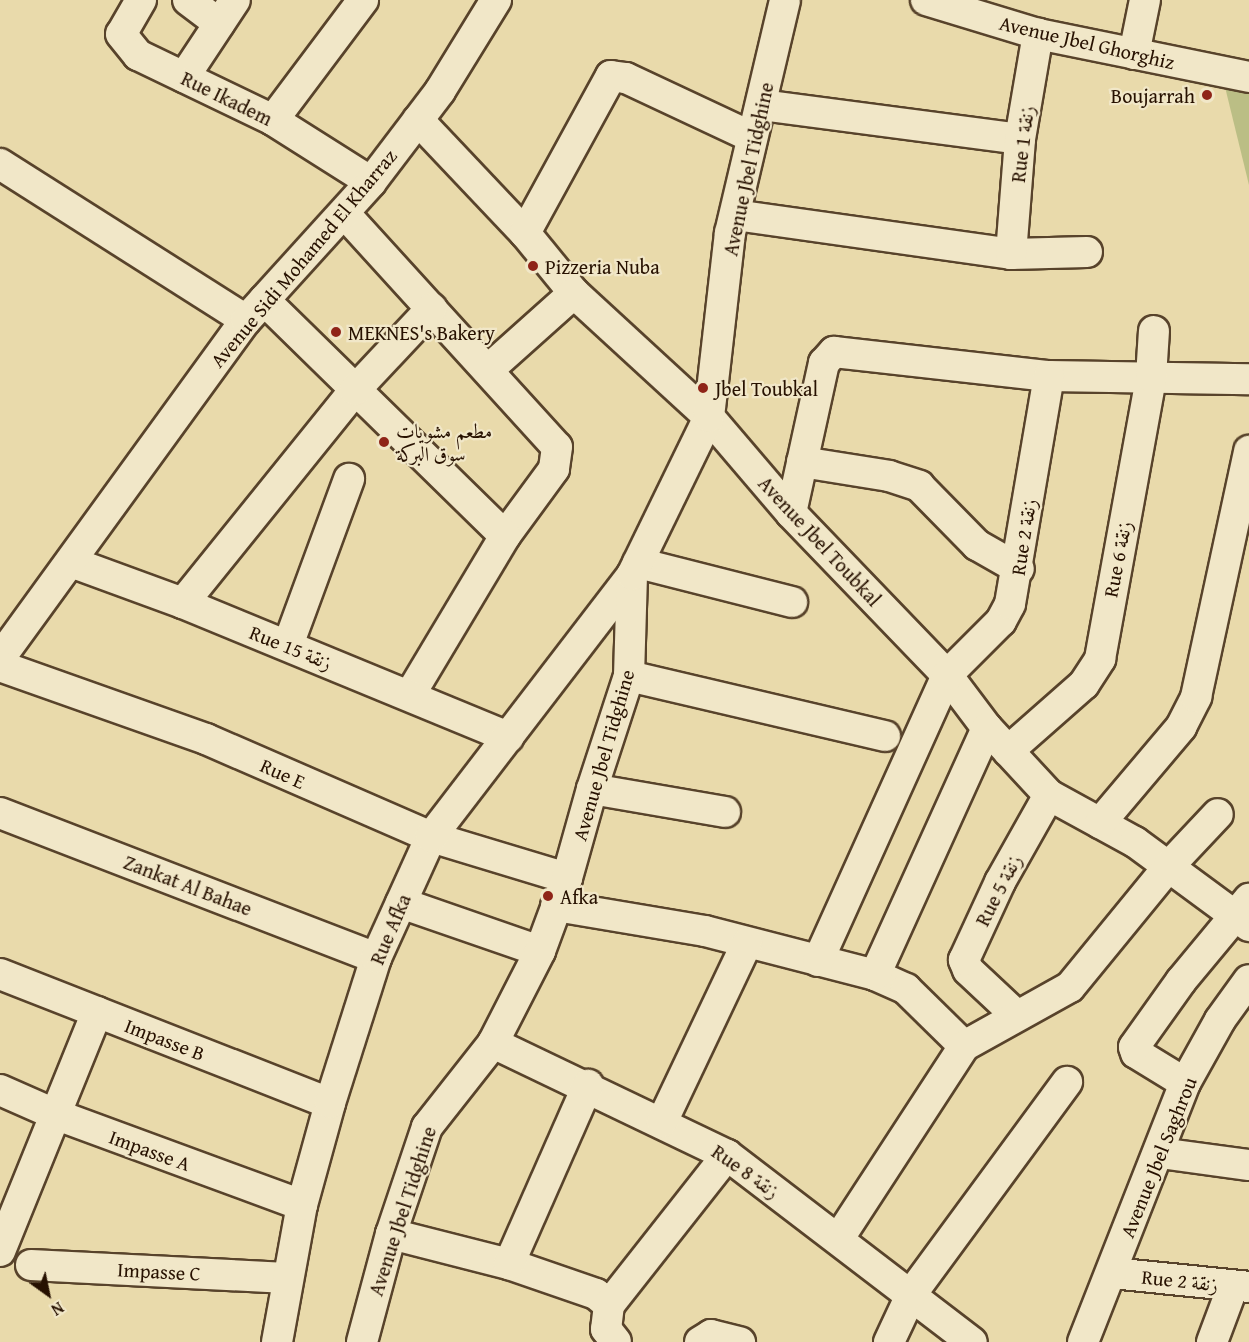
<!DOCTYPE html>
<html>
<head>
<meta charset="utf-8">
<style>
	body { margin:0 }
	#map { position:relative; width:1249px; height:1342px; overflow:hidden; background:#e9daab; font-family:"Gentium Book Plus",Amiri,serif }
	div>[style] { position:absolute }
	.green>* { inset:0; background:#bbbe85 }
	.roads { filter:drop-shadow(2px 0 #58432b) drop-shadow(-2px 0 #58432b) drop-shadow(0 2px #58432b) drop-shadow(0 -2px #58432b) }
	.minor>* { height:30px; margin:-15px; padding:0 15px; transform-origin:15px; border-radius:15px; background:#f1e7c8 }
	.dots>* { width:16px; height:16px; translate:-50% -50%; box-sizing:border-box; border:3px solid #f1e7c8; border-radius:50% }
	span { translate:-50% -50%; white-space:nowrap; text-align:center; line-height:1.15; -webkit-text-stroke:4.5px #f1e7c8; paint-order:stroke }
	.street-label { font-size:20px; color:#271100 }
	.poi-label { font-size:20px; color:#271100 }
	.right { translate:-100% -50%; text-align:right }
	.left { translate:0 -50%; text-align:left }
	.north { position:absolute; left:18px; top:1264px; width:60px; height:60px; -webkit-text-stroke:4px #f1e7c8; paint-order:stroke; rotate:147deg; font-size:16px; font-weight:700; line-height:24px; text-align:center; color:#271100 }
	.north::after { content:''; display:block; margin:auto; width:21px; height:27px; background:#271100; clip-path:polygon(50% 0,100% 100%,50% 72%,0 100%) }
</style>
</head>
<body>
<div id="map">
	<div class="green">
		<i style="clip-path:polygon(1225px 87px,1249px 90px,1249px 185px)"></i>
	</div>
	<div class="roads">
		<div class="minor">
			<i style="left:141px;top:0;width:39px;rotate:120deg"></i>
			<i style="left:121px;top:34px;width:27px;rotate:51deg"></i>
			<i style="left:138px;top:55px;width:150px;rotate:25.7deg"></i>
			<i style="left:273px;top:120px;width:116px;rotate:32.3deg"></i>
			<i style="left:188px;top:0;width:39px;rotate:37deg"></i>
			<i style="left:926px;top:0;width:117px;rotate:16.9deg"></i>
			<i style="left:1038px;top:34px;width:215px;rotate:11.5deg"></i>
			<i style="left:1134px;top:54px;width:55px;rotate:-78.5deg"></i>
			<i style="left:184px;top:77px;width:92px;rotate:-56.5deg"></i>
			<i style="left:762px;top:105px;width:260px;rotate:7.5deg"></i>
			<i style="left:273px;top:120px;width:150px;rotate:-53.1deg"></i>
			<i style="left:418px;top:120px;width:156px;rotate:46.6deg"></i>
			<i style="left:525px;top:233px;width:77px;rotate:50.8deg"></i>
			<i style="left:574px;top:293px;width:183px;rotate:42.6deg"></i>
			<i style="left:709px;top:417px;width:126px;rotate:49.5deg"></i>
			<i style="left:791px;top:513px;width:225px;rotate:46.1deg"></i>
			<i style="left:947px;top:675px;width:66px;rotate:53deg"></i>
			<i style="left:987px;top:728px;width:91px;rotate:47.2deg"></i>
			<i style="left:1049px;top:795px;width:98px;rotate:28.7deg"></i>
			<i style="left:1135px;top:842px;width:142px;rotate:36.4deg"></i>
			<i style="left:0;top:164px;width:291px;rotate:32.4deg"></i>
			<i style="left:344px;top:213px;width:316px;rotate:47.7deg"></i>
			<i style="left:557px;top:447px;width:22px;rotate:98deg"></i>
			<i style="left:554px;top:469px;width:83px;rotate:126.2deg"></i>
			<i style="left:505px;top:536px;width:185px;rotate:120.9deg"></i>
			<i style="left:735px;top:215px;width:279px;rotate:8deg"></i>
			<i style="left:1011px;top:254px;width:76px;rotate:-1.5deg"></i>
			<i style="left:525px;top:233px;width:179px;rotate:-61.3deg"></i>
			<i style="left:611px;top:76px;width:15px;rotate:8deg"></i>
			<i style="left:626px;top:78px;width:139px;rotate:25.1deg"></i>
			<i style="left:1011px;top:254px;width:115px;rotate:-85.5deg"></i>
			<i style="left:1020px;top:139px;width:107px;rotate:-80.3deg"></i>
			<i style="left:264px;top:300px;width:337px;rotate:44.4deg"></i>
			<i style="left:489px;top:369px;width:114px;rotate:-41.8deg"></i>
			<i style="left:802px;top:462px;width:88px;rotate:9.1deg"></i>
			<i style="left:889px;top:476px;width:32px;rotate:18deg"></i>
			<i style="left:919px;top:486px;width:83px;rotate:45.5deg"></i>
			<i style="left:977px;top:545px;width:48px;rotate:29.7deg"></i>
			<i style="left:791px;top:513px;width:154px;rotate:-77.6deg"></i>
			<i style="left:824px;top:363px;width:15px;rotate:-48deg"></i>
			<i style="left:834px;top:352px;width:216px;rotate:6.4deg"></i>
			<i style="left:1049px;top:376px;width:200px;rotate:0.9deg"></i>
			<i style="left:71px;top:562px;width:119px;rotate:20.1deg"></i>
			<i style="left:183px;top:603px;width:352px;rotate:22.4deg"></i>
			<i style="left:638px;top:563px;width:159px;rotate:14.2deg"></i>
			<i style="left:183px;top:603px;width:274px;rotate:-51.1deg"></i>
			<i style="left:355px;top:390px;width:112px;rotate:-46.8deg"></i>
			<i style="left:288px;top:645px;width:177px;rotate:-69.8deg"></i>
			<i style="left:0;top:658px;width:418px;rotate:-54deg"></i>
			<i style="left:246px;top:320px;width:186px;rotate:-47.8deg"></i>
			<i style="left:371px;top:182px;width:114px;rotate:-52.8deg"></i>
			<i style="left:440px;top:91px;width:107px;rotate:-58.4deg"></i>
			<i style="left:0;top:666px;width:219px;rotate:19.5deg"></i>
			<i style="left:206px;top:739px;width:245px;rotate:23.5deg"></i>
			<i style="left:431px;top:837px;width:142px;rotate:16.8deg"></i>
			<i style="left:629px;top:676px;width:263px;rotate:13.2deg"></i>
			<i style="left:1008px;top:751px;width:101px;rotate:-41.4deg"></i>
			<i style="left:1084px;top:684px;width:30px;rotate:-57deg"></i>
			<i style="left:1100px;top:659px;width:287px;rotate:-79.7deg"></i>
			<i style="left:1151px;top:377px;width:46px;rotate:-86.3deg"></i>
			<i style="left:592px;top:789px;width:135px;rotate:9.8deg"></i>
			<i style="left:0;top:813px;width:403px;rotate:21.1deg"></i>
			<i style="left:1100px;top:823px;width:126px;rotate:-49.8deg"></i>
			<i style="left:1181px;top:727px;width:34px;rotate:-63deg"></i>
			<i style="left:1196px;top:697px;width:252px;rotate:-77.8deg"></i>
			<i style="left:401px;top:903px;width:147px;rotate:19.1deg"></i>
			<i style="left:556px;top:906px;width:151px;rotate:9.5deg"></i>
			<i style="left:705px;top:931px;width:176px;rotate:14.5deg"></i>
			<i style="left:875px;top:975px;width:34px;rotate:24deg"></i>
			<i style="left:906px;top:989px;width:81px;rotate:44.5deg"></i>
			<i style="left:818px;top:961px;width:314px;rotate:-65.7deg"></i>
			<i style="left:947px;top:675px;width:76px;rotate:-45deg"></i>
			<i style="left:1001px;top:621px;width:19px;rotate:-62deg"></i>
			<i style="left:1010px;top:604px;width:231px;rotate:-80.3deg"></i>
			<i style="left:0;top:974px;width:354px;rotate:21.4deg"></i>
			<i style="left:875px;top:975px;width:271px;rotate:-65.6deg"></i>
			<i style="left:1015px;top:1014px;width:64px;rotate:-136.9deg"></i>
			<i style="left:968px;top:970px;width:11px;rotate:-112deg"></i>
			<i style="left:964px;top:960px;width:86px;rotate:-65.2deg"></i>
			<i style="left:1000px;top:882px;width:100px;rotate:-60.6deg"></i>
			<i style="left:493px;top:1043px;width:259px;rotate:25.6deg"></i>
			<i style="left:727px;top:1155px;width:308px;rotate:37.4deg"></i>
			<i style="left:1185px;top:1083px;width:57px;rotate:-148.5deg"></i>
			<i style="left:1136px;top:1053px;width:6px;rotate:-108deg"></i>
			<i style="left:1134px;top:1047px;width:81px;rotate:-54.5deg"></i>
			<i style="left:1181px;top:981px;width:107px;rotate:-50.3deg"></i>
			<i style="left:0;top:1090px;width:62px;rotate:23.7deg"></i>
			<i style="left:57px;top:1115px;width:261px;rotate:20.2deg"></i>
			<i style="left:662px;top:1122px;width:198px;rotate:-64.6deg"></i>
			<i style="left:1160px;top:1153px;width:90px;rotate:7.7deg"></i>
			<i style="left:391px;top:1234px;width:122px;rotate:14.3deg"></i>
			<i style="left:509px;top:1264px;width:92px;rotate:19deg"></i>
			<i style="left:596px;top:1294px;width:17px;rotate:40deg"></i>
			<i style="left:609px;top:1305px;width:24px;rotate:97deg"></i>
			<i style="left:606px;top:1329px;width:16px;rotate:52deg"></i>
			<i style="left:839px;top:1238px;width:229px;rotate:-56.9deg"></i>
			<i style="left:964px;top:1046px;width:121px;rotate:-29.1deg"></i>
			<i style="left:1070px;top:987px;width:156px;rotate:-50.7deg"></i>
			<i style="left:1169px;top:866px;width:71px;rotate:-46.7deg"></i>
			<i style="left:0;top:1251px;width:258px;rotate:-67.9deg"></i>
			<i style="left:509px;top:1264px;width:196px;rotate:-66.2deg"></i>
			<i style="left:31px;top:1265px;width:256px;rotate:2.9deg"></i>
			<i style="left:1112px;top:1273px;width:138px;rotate:5.8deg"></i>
			<i style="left:609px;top:1305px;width:191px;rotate:-51.8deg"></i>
			<i style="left:277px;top:1342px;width:139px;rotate:-79.7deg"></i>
			<i style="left:302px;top:1205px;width:106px;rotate:-74.6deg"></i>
			<i style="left:330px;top:1103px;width:152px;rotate:-72.4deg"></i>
			<i style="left:376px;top:958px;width:133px;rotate:-65.6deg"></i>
			<i style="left:431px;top:837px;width:330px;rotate:-52.5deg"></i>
			<i style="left:362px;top:1342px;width:112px;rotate:-75deg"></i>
			<i style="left:391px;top:1234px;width:113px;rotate:-71.4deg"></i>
			<i style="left:427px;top:1127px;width:107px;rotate:-51.8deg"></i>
			<i style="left:493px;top:1043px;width:103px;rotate:-62.9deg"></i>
			<i style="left:540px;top:951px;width:78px;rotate:-69.7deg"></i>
			<i style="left:567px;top:878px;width:92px;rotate:-74.3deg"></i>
			<i style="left:592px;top:789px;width:119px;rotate:-71.9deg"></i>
			<i style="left:629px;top:676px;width:101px;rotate:-88.3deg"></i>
			<i style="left:632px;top:575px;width:176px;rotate:-64deg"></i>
			<i style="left:709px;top:417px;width:185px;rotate:-83.5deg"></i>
			<i style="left:730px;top:233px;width:239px;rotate:-76.7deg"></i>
			<i style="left:700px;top:1342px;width:13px;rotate:-32deg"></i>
			<i style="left:711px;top:1335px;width:30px;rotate:14deg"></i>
			<i style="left:889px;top:1342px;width:54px;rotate:-64.9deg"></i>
			<i style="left:912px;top:1293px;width:262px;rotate:-53.7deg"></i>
			<i style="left:1083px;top:1342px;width:278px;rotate:-68.5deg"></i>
			<i style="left:1185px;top:1083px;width:72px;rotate:-60.9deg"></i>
			<i style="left:1220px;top:1020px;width:49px;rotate:-54.1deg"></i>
			<i style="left:1212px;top:1342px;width:60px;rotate:-69.4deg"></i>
		</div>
	</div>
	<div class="dots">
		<i style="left:1207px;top:95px;background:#8f2418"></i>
		<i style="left:533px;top:266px;background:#8f2418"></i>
		<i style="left:336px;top:332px;background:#8f2418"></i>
		<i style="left:703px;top:388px;background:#8f2418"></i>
		<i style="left:384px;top:442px;background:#8f2418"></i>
		<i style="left:548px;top:896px;background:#8f2418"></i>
	</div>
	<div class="street-label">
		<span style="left:1087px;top:42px;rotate:13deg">Avenue Jbel Ghorghiz</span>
		<span style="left:227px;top:98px;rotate:26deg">Rue Ikadem</span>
		<span style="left:1022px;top:144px;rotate:-83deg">Rue 1 زنقة</span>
		<span style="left:748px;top:169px;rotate:-78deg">Avenue Jbel Tidghine</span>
		<span style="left:303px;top:258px;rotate:-50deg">Avenue Sidi Mohamed El Kharraz</span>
		<span style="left:1023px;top:537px;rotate:-81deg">Rue 2 زنقة</span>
		<span style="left:820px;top:541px;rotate:47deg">Avenue Jbel Toubkal</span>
		<span style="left:1117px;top:559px;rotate:-79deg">Rue 6 زنقة</span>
		<span style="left:291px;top:647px;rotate:22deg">Rue 15 زنقة</span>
		<span style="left:603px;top:755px;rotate:-74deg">Avenue Jbel Tidghine</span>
		<span style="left:283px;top:773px;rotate:24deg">Rue E</span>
		<span style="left:188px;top:885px;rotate:21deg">Zankat Al Bahae</span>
		<span style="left:998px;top:890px;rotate:-63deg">Rue 5 زنقة</span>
		<span style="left:390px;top:929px;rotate:-67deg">Rue Afka</span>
		<span style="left:165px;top:1039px;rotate:21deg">Impasse B</span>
		<span style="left:150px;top:1150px;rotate:20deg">Impasse A</span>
		<span style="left:1158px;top:1157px;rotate:-68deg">Avenue Jbel Saghrou</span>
		<span style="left:746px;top:1171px;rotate:35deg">Rue 8 زنقة</span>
		<span style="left:402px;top:1211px;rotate:-72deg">Avenue Jbel Tidghine</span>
		<span style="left:159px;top:1271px;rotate:3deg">Impasse C</span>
		<span style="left:1180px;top:1280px;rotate:6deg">Rue 2 زنقة</span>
	</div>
	<div class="poi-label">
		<span class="right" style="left:1195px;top:95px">Boujarrah</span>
		<span class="left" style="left:545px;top:266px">Pizzeria Nuba</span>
		<span class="left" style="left:348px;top:332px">MEKNES's Bakery</span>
		<span class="left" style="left:715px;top:388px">Jbel Toubkal</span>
		<span class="left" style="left:396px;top:442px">مطعم مشويات<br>سوق البركة</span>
		<span class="left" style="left:560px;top:896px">Afka</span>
	</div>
	<div class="north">N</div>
</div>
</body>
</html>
